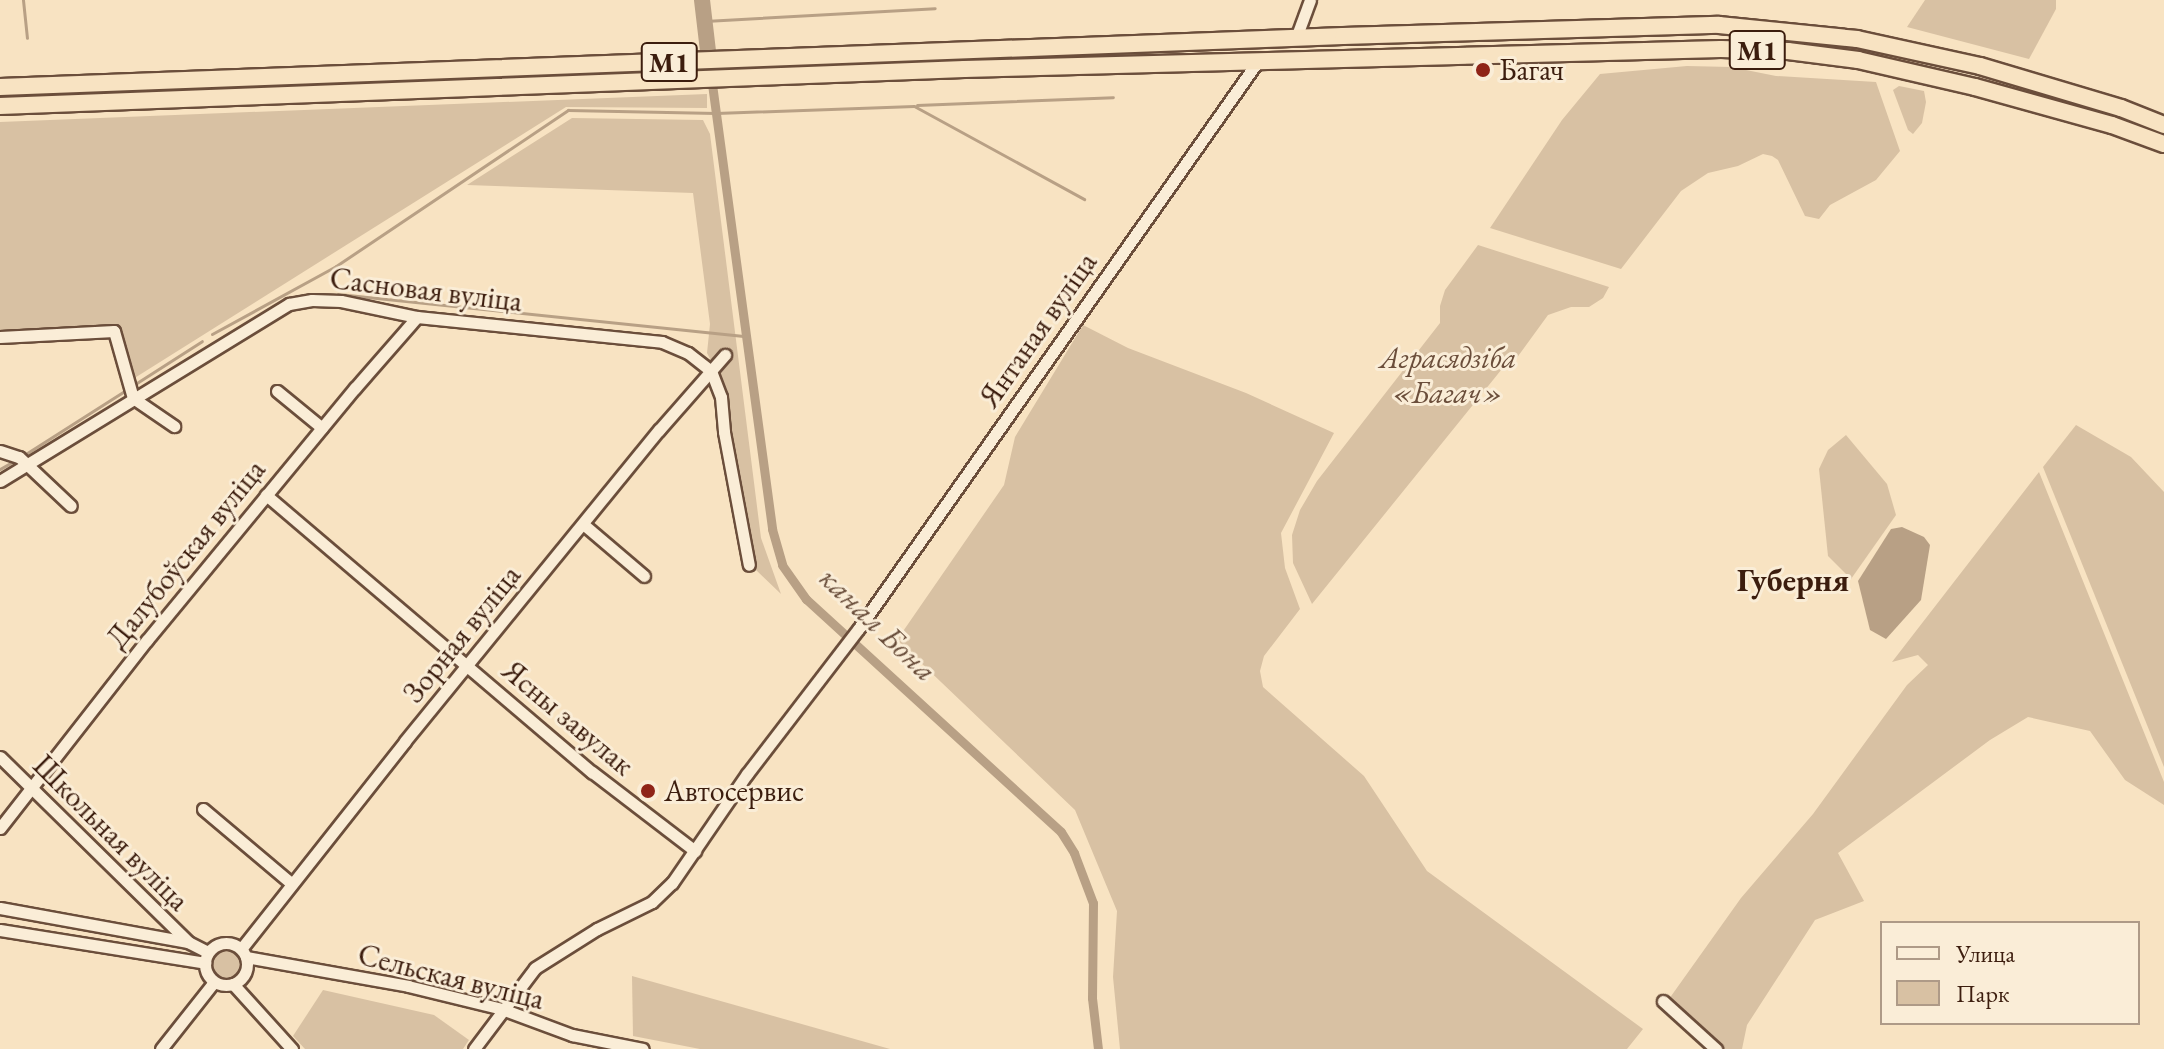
<!DOCTYPE html>
<html>
<head>
<meta charset="utf-8">
<style>
	body { margin:0 }
	#map { position:relative; width:2164px; height:1049px; overflow:hidden; background:#f8e3c2; font-family:"EB Garamond",serif }
	div>[style] { position:absolute }
	.green>* { inset:0; background:#d8c1a3 }
	.round { border-radius:50% }
	.water>* { inset:0; background:#b8a085 }
	.stream>* { height:3px; margin:-1.5px; padding:0 1.5px; transform-origin:1.5px; border-radius:1.5px; background:#b8a085 }
	.canal>* { height:9px; margin:-4.5px; padding:0 4.5px; transform-origin:4.5px; border-radius:4.5px; background:#b8a085 }
	.river>* { height:16px; margin:-8px; padding:0 8px; transform-origin:8px; border-radius:8px; background:#b8a085 }
	.roads { filter:drop-shadow(2px 0 #6b4e3b) drop-shadow(-2px 0 #6b4e3b) drop-shadow(0 2px #6b4e3b) drop-shadow(0 -2px #6b4e3b) }
	.minor>* { height:11px; margin:-5.5px; padding:0 5.5px; transform-origin:5.5px; border-radius:5.5px; background:#faedd7 }
	.minor>.ring { margin:-5.5px; padding:0; box-sizing:content-box; background:none; border:11px solid #faedd7; border-radius:50% }
	.highway>* { height:16px; margin:-8px; padding:0 8px; transform-origin:8px; border-radius:8px; background:#f8e3c2 }
	.dots>* { width:22px; height:22px; translate:-50% -50%; box-sizing:border-box; border:4px solid #faedd7; border-radius:50% }
	span { translate:-50% -50%; white-space:nowrap; text-align:center; line-height:1.15; -webkit-text-stroke:6px #faedd7; paint-order:stroke }
	.shield-label span { padding:2px 6px; background:#faedd7; border:2px solid; border-radius:6px; -webkit-text-stroke-width:0 }
	.shield-label { font-size:28px; color:#3c1d0e; font-weight:700 }
	.poi-label { font-size:30px; color:#3c1d0e }
	.left { translate:0 -50%; text-align:left }
	.street-label { font-size:30px; color:#3c1d0e }
	.park-label { font-size:30px; color:#6b4e3b; font-style:italic }
	.neighbourhood-label { font-size:32px; color:#3c1d0e; font-weight:700 }
	.water-label { font-size:32px; color:#674b38; font-style:italic }
	.legend { position:absolute; left:1880px; top:921px; width:260px; height:104px; box-sizing:border-box; background:#faedd7; border:2px solid #ae9a87; margin:0; padding:10px 14px; list-style:none; font-size:24px; color:#3c1d0e }
	.legend li { display:flex; align-items:center; gap:16px; height:40px }
	.legend b { width:40px; border:2px solid #ae9a87 }
</style>
</head>
<body>
<div id="map">
	<div class="green">
		<i style="clip-path:polygon(1925px 0,2056px 0,2056px 9px,2029px 59px,1907px 27px)"></i>
		<i style="clip-path:polygon(1687px 66px,1731px 67px,1776px 76px,1876px 82px,1900px 151px,1876px 180px,1830px 205px,1819px 219px,1805px 216px,1778px 160px,1772px 156px,1763px 154px,1738px 166px,1708px 173px,1681px 191px,1621px 269px,1490px 228px,1562px 120px,1600px 74px)"></i>
		<i style="clip-path:polygon(1899px 86px,1924px 91px,1926px 102px,1922px 123px,1913px 134px,1908px 130px,1893px 90px)"></i>
		<i style="clip-path:polygon(707px 94px,707px 108px,566px 107px,133px 379px,120px 326px,0 330px,0 122px)"></i>
		<i style="clip-path:polygon(572px 118px,703px 120px,710px 134px,761px 538px,781px 594px,756px 570px,722px 382px,707px 353px,710px 324px,693px 193px,467px 185px)"></i>
		<i style="clip-path:polygon(1478px 245px,1609px 287px,1603px 298px,1589px 307px,1571px 307px,1548px 315px,1516px 359px,1510px 359px,1312px 604px,1293px 563px,1292px 535px,1300px 510px,1317px 481px,1440px 323px,1440px 306px,1445px 290px)"></i>
		<i style="clip-path:polygon(1083px 325px,1128px 348px,1246px 393px,1334px 433px,1281px 533px,1285px 568px,1300px 609px,1264px 656px,1260px 671px,1263px 687px,1364px 776px,1427px 871px,1643px 1029px,1627px 1049px,1120px 1049px,1113px 977px,1117px 911px,1075px 810px,897px 640px,1004px 485px,1015px 437px)"></i>
		<i style="clip-path:polygon(2076px 425px,2131px 457px,2164px 492px,2164px 767px,2043px 467px)"></i>
		<i style="clip-path:polygon(1846px 435px,1887px 484px,1896px 515px,1851px 579px,1828px 556px,1819px 469px,1828px 450px)"></i>
		<i style="clip-path:polygon(2039px 472px,2164px 782px,2164px 805px,2125px 780px,2090px 731px,2028px 717px,1990px 740px,1838px 853px,1864px 901px,1815px 920px,1747px 1025px,1742px 1049px,1725px 1049px,1669px 999px,1741px 898px,1813px 814px,1907px 685px,1928px 665px,1918px 655px,1892px 662px)"></i>
		<i class="round" style="left:212px;top:949px;width:30px;height:30px"></i>
		<i style="clip-path:polygon(632px 976px,890px 1049px,700px 1049px,633px 1036px)"></i>
		<i style="clip-path:polygon(323px 990px,434px 1015px,469px 1040px,463px 1049px,305px 1049px,293px 1036px)"></i>
	</div>
	<div class="water">
		<i style="clip-path:polygon(1902px 527px,1924px 537px,1930px 545px,1921px 600px,1886px 639px,1870px 630px,1858px 581px,1891px 529px)"></i>
	</div>
	<div class="stream">
		<i style="left:23px;top:0;width:38px;rotate:84deg"></i>
		<i style="left:705px;top:21px;width:230px;rotate:-3.2deg"></i>
		<i style="left:917px;top:105px;width:196px;rotate:-2.3deg"></i>
		<i style="left:338px;top:294px;width:410px;rotate:5.9deg"></i>
		<i style="left:212px;top:334px;width:141px;rotate:-28.7deg"></i>
		<i style="left:336px;top:266px;width:280px;rotate:-33.9deg"></i>
		<i style="left:568px;top:110px;width:148px;rotate:1.2deg"></i>
		<i style="left:716px;top:113px;width:198px;rotate:-2deg"></i>
		<i style="left:914px;top:106px;width:194px;rotate:28.7deg"></i>
		<i style="left:132px;top:386px;width:83px;rotate:-32.7deg"></i>
		<i style="left:24px;top:455px;width:121px;rotate:-32.5deg"></i>
		<i style="left:0;top:469px;width:16px;rotate:-30deg"></i>
	</div>
	<div class="canal">
		<i style="left:712px;top:84px;width:449px;rotate:82.3deg"></i>
		<i style="left:772px;top:529px;width:37px;rotate:74deg"></i>
		<i style="left:782px;top:565px;width:42px;rotate:54.8deg"></i>
		<i style="left:806px;top:599px;width:345px;rotate:42.4deg"></i>
		<i style="left:1061px;top:832px;width:25px;rotate:58deg"></i>
		<i style="left:1074px;top:853px;width:53px;rotate:69.2deg"></i>
		<i style="left:1093px;top:903px;width:95px;rotate:90.6deg"></i>
		<i style="left:1092px;top:998px;width:51px;rotate:83.3deg"></i>
	</div>
	<div class="river">
		<i style="left:702px;top:0;width:51px;rotate:83.3deg"></i>
	</div>
	<div class="roads">
		<div class="minor">
			<i style="left:1296px;top:38px;width:40px;rotate:-69.8deg"></i>
			<i style="left:0;top:337px;width:114px;rotate:-3deg"></i>
			<i style="left:114px;top:331px;width:70px;rotate:74.2deg"></i>
			<i style="left:133px;top:398px;width:50px;rotate:34.3deg"></i>
			<i style="left:277px;top:391px;width:58px;rotate:39.4deg"></i>
			<i style="left:0;top:451px;width:20px;rotate:18deg"></i>
			<i style="left:19px;top:457px;width:71px;rotate:43.3deg"></i>
			<i style="left:0;top:481px;width:339px;rotate:-31.5deg"></i>
			<i style="left:289px;top:304px;width:23px;rotate:-10deg"></i>
			<i style="left:312px;top:300px;width:29px;rotate:2deg"></i>
			<i style="left:341px;top:301px;width:78px;rotate:11.9deg"></i>
			<i style="left:417px;top:317px;width:246px;rotate:5.8deg"></i>
			<i style="left:662px;top:342px;width:28px;rotate:23deg"></i>
			<i style="left:688px;top:353px;width:29px;rotate:38deg"></i>
			<i style="left:711px;top:371px;width:28px;rotate:69deg"></i>
			<i style="left:721px;top:397px;width:35px;rotate:85deg"></i>
			<i style="left:724px;top:432px;width:135px;rotate:79.4deg"></i>
			<i style="left:266px;top:495px;width:428px;rotate:40.4deg"></i>
			<i style="left:592px;top:772px;width:130px;rotate:37.5deg"></i>
			<i style="left:583px;top:524px;width:80px;rotate:40.4deg"></i>
			<i style="left:0;top:757px;width:264px;rotate:44.5deg"></i>
			<i style="left:203px;top:809px;width:116px;rotate:40.1deg"></i>
			<i style="left:0;top:828px;width:239px;rotate:-52deg"></i>
			<i style="left:147px;top:640px;width:327px;rotate:-50.5deg"></i>
			<i style="left:355px;top:388px;width:94px;rotate:-48.9deg"></i>
			<i style="left:0;top:908px;width:191px;rotate:10.3deg"></i>
			<i style="left:188px;top:942px;width:22px;rotate:27deg"></i>
			<i style="left:0;top:930px;width:208px;rotate:9.1deg"></i>
			<i class="ring" style="left:205px;top:943px;width:31px;height:31px"></i>
			<i style="left:241px;top:949px;width:265px;rotate:-51.7deg"></i>
			<i style="left:405px;top:741px;width:402px;rotate:-50.8deg"></i>
			<i style="left:659px;top:430px;width:100px;rotate:-48.7deg"></i>
			<i style="left:246px;top:957px;width:165px;rotate:10.1deg"></i>
			<i style="left:408px;top:986px;width:97px;rotate:13.7deg"></i>
			<i style="left:502px;top:1009px;width:75px;rotate:20.4deg"></i>
			<i style="left:572px;top:1035px;width:72px;rotate:11.2deg"></i>
			<i style="left:233px;top:984px;width:88px;rotate:47.8deg"></i>
			<i style="left:1663px;top:1001px;width:72px;rotate:42.2deg"></i>
			<i style="left:161px;top:1049px;width:85px;rotate:-51.7deg"></i>
			<i style="left:474px;top:1049px;width:101px;rotate:-53deg"></i>
			<i style="left:535px;top:968px;width:73px;rotate:-32.2deg"></i>
			<i style="left:597px;top:929px;width:61px;rotate:-26.1deg"></i>
			<i style="left:652px;top:902px;width:28px;rotate:-44deg"></i>
			<i style="left:672px;top:883px;width:132px;rotate:-55.5deg"></i>
			<i style="left:747px;top:774px;width:184px;rotate:-52.5deg"></i>
			<i style="left:859px;top:628px;width:693px;rotate:-54.87deg"></i>
		</div>
		<div class="highway">
			<i style="left:0;top:87px;width:1344px;rotate:-2.17deg"></i>
			<i style="left:1343px;top:36px;width:376px;rotate:-1.7deg"></i>
			<i style="left:1719px;top:25px;width:139px;rotate:5.8deg"></i>
			<i style="left:1857px;top:39px;width:126px;rotate:12.4deg"></i>
			<i style="left:1980px;top:66px;width:147px;rotate:16.6deg"></i>
			<i style="left:2121px;top:108px;width:46px;rotate:21.6deg"></i>
			<i style="left:0;top:106px;width:965px;rotate:-2.2deg"></i>
			<i style="left:964px;top:69px;width:757px;rotate:-1.51deg"></i>
			<i style="left:1721px;top:49px;width:67px;rotate:1.7deg"></i>
			<i style="left:1788px;top:51px;width:71px;rotate:7.3deg"></i>
			<i style="left:1858px;top:60px;width:120px;rotate:13deg"></i>
			<i style="left:1975px;top:87px;width:142px;rotate:15.5deg"></i>
			<i style="left:2112px;top:125px;width:55px;rotate:20.1deg"></i>
		</div>
	</div>
	<div class="dots">
		<i style="left:1483px;top:70px;background:#8f2418"></i>
		<i style="left:648px;top:791px;background:#8f2418"></i>
	</div>
	<div class="shield-label">
		<span style="left:1757px;top:50px">М1</span>
		<span style="left:669px;top:62px">М1</span>
	</div>
	<div class="poi-label">
		<span class="left" style="left:1499px;top:70px">Багач</span>
		<span class="left" style="left:664px;top:791px">Автосервис</span>
	</div>
	<div class="street-label">
		<span style="left:426px;top:290px;rotate:7deg">Сасновая вуліца</span>
		<span style="left:1038px;top:330px;rotate:-55deg">Янтаная вуліца</span>
		<span style="left:186px;top:554px;rotate:-51deg">Далубоўская вуліца</span>
		<span style="left:462px;top:634px;rotate:-51deg">Зорная вуліца</span>
		<span style="left:568px;top:718px;rotate:40deg">Ясны завулак</span>
		<span style="left:111px;top:833px;rotate:45deg">Школьная вуліца</span>
		<span style="left:451px;top:977px;rotate:14deg">Сельская вуліца</span>
	</div>
	<div class="park-label">
		<span style="left:1448px;top:375px">Аграсядзіба<br>«Багач»</span>
	</div>
	<div class="neighbourhood-label">
		<span style="left:1793px;top:580px">Губерня</span>
	</div>
	<div class="water-label">
		<span style="left:878px;top:624px;rotate:44deg">канал Бона</span>
	</div>
	<ul class="legend">
	<li><b style="height:10px;background:#faedd7"></b>Улица</li>
	<li><b style="height:22px;background:#d8c1a3"></b>Парк</li>
	</ul>
</div>
</body>
</html>
